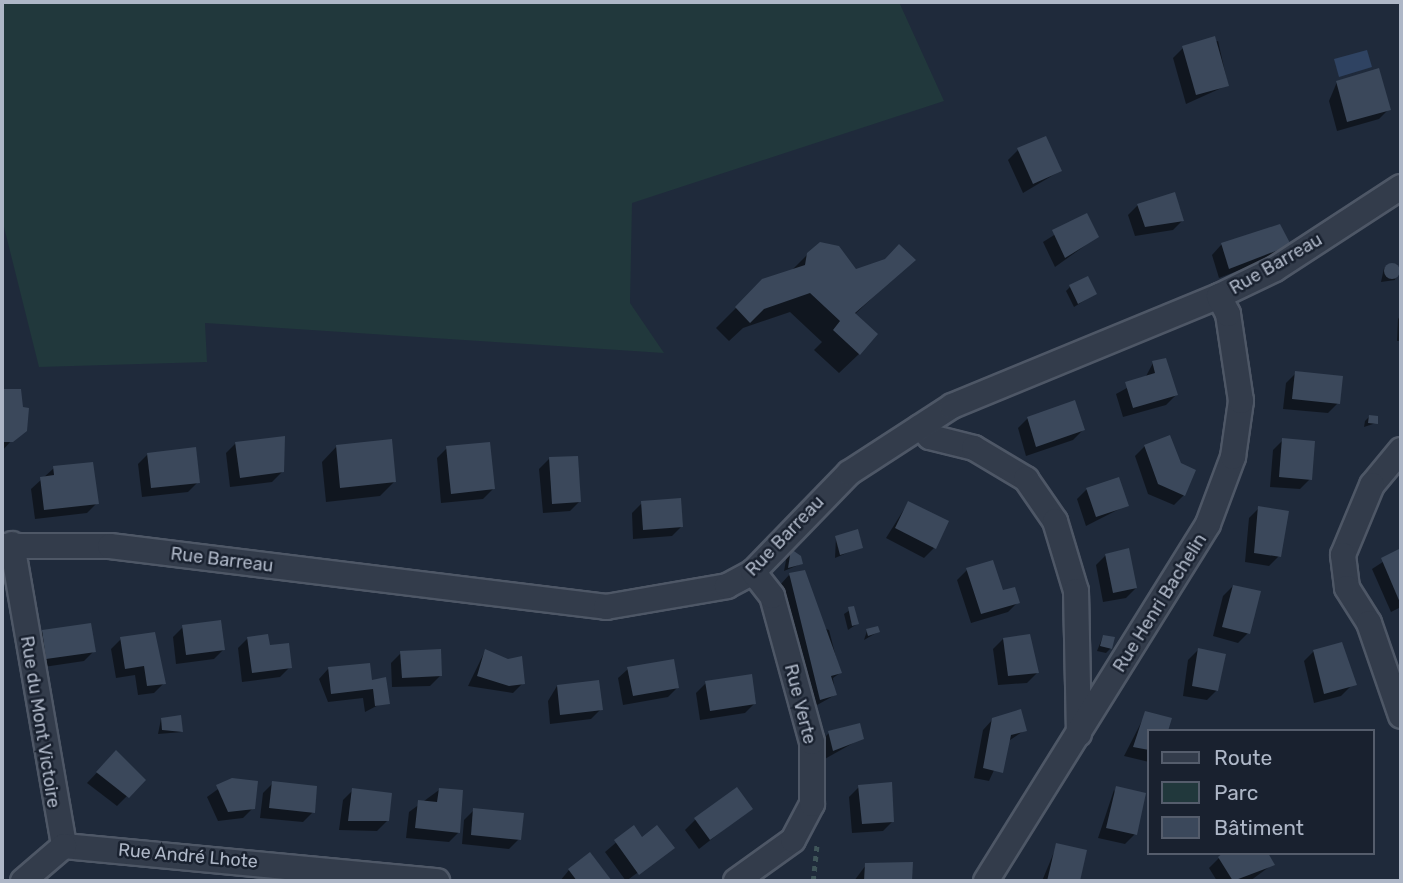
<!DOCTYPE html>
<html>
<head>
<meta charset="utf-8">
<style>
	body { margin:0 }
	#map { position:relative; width:1403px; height:883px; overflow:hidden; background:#1f2a3b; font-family:Rubik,sans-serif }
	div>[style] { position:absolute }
	.green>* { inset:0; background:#21383c }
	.water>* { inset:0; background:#2f4362 }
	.shadow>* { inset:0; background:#0007 }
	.building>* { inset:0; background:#3b485b }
	.round { border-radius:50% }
	.path>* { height:4.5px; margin-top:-2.25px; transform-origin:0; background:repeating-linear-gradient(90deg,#3f5559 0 5px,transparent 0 10px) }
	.roads { filter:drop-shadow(2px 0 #4e5766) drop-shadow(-2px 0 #4e5766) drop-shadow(0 2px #4e5766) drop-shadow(0 -2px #4e5766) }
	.minor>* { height:24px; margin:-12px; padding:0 12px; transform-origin:12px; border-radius:12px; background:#333c4b }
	span { translate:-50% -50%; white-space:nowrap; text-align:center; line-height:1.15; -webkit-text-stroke:5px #19212f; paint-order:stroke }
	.street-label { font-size:18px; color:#aeb7c7 }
	.frame { position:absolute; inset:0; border:4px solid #aeb7c7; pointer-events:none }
	.legend { position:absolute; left:1147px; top:729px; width:228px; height:126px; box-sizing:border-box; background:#19212f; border:2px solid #555d6c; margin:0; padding:9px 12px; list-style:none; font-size:21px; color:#aeb7c7 }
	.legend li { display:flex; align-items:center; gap:14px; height:35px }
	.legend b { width:35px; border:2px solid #555d6c }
</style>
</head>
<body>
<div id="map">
	<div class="green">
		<i style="clip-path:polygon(2px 2px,899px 2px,944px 101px,632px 203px,630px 303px,664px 353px,205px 323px,207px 362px,39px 367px,2px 219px)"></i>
	</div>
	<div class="water">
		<i style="clip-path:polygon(1367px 50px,1372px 67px,1339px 77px,1334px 59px)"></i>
	</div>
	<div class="shadow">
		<i style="clip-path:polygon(1218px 41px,1228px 85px,1186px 104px,1173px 58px,1183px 48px)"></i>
		<i style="clip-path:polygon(1337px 82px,1389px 109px,1379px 119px,1337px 131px,1329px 101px)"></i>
		<i style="clip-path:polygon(1018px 150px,1060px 171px,1023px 193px,1008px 160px)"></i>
		<i style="clip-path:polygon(1138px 205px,1182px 221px,1173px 230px,1135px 236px,1128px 215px)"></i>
		<i style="clip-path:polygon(1086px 215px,1097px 237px,1055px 267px,1043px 242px)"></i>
		<i style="clip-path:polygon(1279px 226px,1289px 245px,1279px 255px,1219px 278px,1212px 255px,1221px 245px)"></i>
		<i style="clip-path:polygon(808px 254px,855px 272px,913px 260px,854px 315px,859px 354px,839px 373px,814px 350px,822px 342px,790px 312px,743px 328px,729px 341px,716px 328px,763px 281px,791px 271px)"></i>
		<i style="clip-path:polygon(1398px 266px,1395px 280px,1381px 282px,1384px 268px)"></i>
		<i style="clip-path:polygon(1070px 287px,1095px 294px,1074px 307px,1066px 291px)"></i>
		<i style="clip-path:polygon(1401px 315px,1401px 341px,1397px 341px,1398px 319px)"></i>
		<i style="clip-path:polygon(1153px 363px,1176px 395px,1166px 405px,1123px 417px,1116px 394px,1145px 378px)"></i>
		<i style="clip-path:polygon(1296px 373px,1338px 403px,1328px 413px,1283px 409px,1286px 383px)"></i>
		<i style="clip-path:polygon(2px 391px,19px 391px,12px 440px,2px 451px)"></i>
		<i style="clip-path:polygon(1369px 417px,1376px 423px,1364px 427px,1365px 421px)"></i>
		<i style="clip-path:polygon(1028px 418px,1083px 430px,1073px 440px,1026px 456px,1018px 428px)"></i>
		<i style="clip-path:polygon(1283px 440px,1310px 479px,1300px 489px,1270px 487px,1273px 450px)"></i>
		<i style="clip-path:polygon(236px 443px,282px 472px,272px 482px,230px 487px,226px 453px)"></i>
		<i style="clip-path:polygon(337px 446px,395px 481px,380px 496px,326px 502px,322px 462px)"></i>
		<i style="clip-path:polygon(1145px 446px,1179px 464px,1184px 495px,1174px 505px,1148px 494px,1135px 456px)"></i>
		<i style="clip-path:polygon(447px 448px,493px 489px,483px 499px,441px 503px,437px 458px)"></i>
		<i style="clip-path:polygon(148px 454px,198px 482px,188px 492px,142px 497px,138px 464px)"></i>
		<i style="clip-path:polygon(549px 459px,580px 501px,570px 511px,543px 513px,539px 469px)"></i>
		<i style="clip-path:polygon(54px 468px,97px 503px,87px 513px,35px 519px,31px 489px)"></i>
		<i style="clip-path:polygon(1087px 489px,1127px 505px,1086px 526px,1077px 499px)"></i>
		<i style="clip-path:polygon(642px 503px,682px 526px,672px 536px,633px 539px,632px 513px)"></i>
		<i style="clip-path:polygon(908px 503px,934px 548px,924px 558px,886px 538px)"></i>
		<i style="clip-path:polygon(1259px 508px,1279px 556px,1269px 566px,1245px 562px,1249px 518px)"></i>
		<i style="clip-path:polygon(836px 537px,861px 547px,835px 558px)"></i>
		<i style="clip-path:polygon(1401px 550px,1401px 607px,1391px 612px,1372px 569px)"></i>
		<i style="clip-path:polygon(791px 552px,801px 564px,784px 571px,787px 555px)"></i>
		<i style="clip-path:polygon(1106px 555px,1136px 588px,1126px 598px,1103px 602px,1096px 565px)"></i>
		<i style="clip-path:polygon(967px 570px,1001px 593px,1018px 602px,1008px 612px,971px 623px,957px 580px)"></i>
		<i style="clip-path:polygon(789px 575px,820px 627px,829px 630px,840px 673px,833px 678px,835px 695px,810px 709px,780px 585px)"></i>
		<i style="clip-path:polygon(1233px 586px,1248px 633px,1238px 643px,1213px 636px,1223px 596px)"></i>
		<i style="clip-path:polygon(853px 608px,857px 624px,848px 630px,844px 614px)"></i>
		<i style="clip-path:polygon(183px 627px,224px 649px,214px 659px,176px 664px,173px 637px)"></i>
		<i style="clip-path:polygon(43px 631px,94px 651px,84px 661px,37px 668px,33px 641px)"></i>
		<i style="clip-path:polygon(867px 631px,878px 632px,864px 640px)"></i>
		<i style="clip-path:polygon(1103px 636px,1111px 648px,1106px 653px,1097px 651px)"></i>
		<i style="clip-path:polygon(248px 638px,290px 667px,280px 677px,242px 682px,238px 648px)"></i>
		<i style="clip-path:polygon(121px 639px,164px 683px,154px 693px,138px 695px,135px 675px,116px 678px,111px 649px)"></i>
		<i style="clip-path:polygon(1003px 639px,1037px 673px,1027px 683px,998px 685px,993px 649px)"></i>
		<i style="clip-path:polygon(1198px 650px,1217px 690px,1207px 700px,1183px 696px,1188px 660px)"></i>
		<i style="clip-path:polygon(485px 651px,523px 683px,513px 693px,468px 686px)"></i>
		<i style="clip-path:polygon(1314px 651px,1351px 686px,1341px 696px,1314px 703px,1304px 661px)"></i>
		<i style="clip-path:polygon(401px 653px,440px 676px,430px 686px,392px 687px,391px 663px)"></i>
		<i style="clip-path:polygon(328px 669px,370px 682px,388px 700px,365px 712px,363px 698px,328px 702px,319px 679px)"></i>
		<i style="clip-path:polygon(628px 669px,678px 687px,668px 697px,623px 705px,618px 678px)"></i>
		<i style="clip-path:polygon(706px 683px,755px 703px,745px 713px,700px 720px,696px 693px)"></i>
		<i style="clip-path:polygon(557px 686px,601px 709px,591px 719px,550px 724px,548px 701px)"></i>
		<i style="clip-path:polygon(1146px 713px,1149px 731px,1149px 762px,1124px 756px)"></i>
		<i style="clip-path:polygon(161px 719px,182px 732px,158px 734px)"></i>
		<i style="clip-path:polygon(993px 719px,1025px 730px,1007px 742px,989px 781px,974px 778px,983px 730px)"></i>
		<i style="clip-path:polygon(829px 733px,862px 738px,823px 760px,819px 743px)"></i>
		<i style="clip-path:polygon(107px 762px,143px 780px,117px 806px,87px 783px)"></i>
		<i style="clip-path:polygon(232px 779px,253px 808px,243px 818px,218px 821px,207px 797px)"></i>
		<i style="clip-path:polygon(273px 783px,313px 812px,303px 822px,260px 818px,263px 793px)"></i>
		<i style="clip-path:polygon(859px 787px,893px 821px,883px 831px,852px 833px,849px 797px)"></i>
		<i style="clip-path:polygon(353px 790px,387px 821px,377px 831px,339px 830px,343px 800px)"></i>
		<i style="clip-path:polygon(439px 790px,459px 832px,449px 842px,406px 838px,409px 812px)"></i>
		<i style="clip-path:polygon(1114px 790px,1135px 834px,1125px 844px,1098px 838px)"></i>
		<i style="clip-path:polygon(750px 809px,699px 849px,685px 830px,695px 820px)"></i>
		<i style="clip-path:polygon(474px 810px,519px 839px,509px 849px,462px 844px,464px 820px)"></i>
		<i style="clip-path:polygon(633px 828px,642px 839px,672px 848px,626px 881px,605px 852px)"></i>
		<i style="clip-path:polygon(1057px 845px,1085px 851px,1078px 881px,1042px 881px)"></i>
		<i style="clip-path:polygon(590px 854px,610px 881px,560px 881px,569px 870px)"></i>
		<i style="clip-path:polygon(1219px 858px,1273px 864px,1250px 881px,1217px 881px,1209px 868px)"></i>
		<i style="clip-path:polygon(911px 864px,910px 881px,854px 881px,866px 865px)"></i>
	</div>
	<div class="building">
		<i style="clip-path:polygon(1215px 36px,1229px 86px,1196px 95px,1182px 46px)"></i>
		<i style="clip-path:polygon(1379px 68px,1391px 110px,1347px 122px,1336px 81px)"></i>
		<i style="clip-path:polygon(1046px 136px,1062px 171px,1033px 184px,1017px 148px)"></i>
		<i style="clip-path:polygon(1175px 192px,1184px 221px,1145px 227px,1137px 204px)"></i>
		<i style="clip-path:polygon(1087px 213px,1099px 237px,1065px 258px,1052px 230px)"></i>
		<i style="clip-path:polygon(1280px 224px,1291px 245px,1229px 269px,1221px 243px)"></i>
		<i style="clip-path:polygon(820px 242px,839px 246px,856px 269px,885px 259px,899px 244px,916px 260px,855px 313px,878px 334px,860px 355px,833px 330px,840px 321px,810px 293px,764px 309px,750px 323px,735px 307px,762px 279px,805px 265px,807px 253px)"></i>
		<i class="round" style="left:1384px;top:263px;width:16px;height:16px"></i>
		<i style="clip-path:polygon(1088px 276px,1097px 294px,1078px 304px,1069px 285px)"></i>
		<i style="clip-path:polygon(1166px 358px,1178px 395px,1133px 408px,1125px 382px,1155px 373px,1152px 361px)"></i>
		<i style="clip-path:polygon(1295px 371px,1343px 376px,1340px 404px,1292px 399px)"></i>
		<i style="clip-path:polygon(2px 389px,21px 389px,23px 407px,29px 408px,27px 431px,13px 442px,2px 442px)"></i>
		<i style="clip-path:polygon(1075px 400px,1085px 430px,1036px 447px,1027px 417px)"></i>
		<i style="clip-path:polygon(1369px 415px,1378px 416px,1378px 424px,1368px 423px)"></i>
		<i style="clip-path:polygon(1170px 435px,1181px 463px,1196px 470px,1185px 496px,1158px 484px,1144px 445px)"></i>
		<i style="clip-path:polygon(285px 436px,284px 472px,240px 478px,235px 442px)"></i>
		<i style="clip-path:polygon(1282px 438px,1315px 441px,1312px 480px,1279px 477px)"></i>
		<i style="clip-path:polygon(392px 439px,396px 482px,340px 488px,336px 445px)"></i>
		<i style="clip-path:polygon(490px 442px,495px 489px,451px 494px,446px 446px)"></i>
		<i style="clip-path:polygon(196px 447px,200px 483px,151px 488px,147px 453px)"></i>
		<i style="clip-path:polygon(578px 456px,581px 502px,552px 504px,549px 457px)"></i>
		<i style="clip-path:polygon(93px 462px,99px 504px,44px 510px,40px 477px,54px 475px,53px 466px)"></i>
		<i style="clip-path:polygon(1119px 477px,1129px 506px,1096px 517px,1086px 488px)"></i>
		<i style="clip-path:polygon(681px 498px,683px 527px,643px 530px,641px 501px)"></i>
		<i style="clip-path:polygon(908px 501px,949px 521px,936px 549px,895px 528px)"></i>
		<i style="clip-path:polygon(1258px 506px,1289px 511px,1281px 557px,1254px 553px)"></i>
		<i style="clip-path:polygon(858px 529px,863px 548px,840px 555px,835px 536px)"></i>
		<i style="clip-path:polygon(1129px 548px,1137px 588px,1113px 593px,1105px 554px)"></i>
		<i style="clip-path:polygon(1401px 548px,1401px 605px,1381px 558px)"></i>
		<i style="clip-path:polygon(791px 549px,801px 556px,803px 564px,788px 568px)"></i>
		<i style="clip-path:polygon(993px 560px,1003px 590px,1015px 587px,1020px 603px,981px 614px,966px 568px)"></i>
		<i style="clip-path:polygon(805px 570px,842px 673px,831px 676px,837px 695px,820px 700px,789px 573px)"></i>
		<i style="clip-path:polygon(1233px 585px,1261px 591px,1250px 634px,1222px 627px)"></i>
		<i style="clip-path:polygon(854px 606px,859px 624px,852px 626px,848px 607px)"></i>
		<i style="clip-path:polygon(221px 620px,225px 650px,186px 655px,182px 625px)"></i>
		<i style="clip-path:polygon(91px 623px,96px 652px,46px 659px,42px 630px)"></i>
		<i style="clip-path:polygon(878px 626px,880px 632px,868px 636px,866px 629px)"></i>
		<i style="clip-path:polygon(155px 632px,166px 684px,147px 686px,144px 666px,125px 669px,120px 637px)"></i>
		<i style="clip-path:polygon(268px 634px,270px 645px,289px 643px,292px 668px,252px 673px,247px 637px)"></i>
		<i style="clip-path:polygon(1030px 634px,1039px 673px,1008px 676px,1003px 638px)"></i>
		<i style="clip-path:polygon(1103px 635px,1115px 637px,1112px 649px,1100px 646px)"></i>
		<i style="clip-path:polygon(1342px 642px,1357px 685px,1324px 694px,1313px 650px)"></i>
		<i style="clip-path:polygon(1198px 648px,1226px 654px,1218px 691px,1192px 686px)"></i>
		<i style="clip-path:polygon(441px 649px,442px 676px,402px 678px,400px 651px)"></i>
		<i style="clip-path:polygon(485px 649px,508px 659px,522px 656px,525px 684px,509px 686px,477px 676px)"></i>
		<i style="clip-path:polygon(674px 659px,679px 688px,633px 696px,627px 667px)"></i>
		<i style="clip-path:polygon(370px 663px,372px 680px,386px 677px,390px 704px,375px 706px,373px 689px,331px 694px,328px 667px)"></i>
		<i style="clip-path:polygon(752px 674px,756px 704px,710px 711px,705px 681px)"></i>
		<i style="clip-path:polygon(599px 680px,603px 710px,560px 715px,557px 685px)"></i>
		<i style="clip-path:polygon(1021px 709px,1027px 731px,1011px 735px,1003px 773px,983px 768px,992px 718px)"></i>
		<i style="clip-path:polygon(1145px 711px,1172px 718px,1168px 731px,1149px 731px,1149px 750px,1133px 747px)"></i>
		<i style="clip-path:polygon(181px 715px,183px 732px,162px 730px,161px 718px)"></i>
		<i style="clip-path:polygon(860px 723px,864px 739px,833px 751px,828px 731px)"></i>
		<i style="clip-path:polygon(116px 750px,146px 780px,129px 798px,96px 772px)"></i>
		<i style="clip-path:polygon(232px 778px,258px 781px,255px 809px,228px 812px,216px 785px)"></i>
		<i style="clip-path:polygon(272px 781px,317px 786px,315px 813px,269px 808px)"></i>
		<i style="clip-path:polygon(892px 782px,894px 822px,862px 824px,858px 785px)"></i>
		<i style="clip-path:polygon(1116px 786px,1146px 793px,1137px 835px,1106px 828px)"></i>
		<i style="clip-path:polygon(737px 787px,753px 809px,710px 840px,694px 818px)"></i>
		<i style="clip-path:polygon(352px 788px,392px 793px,389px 821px,348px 821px)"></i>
		<i style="clip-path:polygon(439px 788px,463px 790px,460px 833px,415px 828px,418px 800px,437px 802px)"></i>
		<i style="clip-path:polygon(473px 808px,524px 813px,521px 840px,471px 835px)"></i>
		<i style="clip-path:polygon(634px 825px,642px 837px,657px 825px,675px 848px,639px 875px,614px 840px)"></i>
		<i style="clip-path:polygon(1056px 843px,1087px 850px,1080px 881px,1047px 881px)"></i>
		<i style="clip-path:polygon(590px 852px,612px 881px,577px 881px,568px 869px)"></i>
		<i style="clip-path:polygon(1223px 853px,1268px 853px,1275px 865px,1233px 881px,1218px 857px)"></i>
		<i style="clip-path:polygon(913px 862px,912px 881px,864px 881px,865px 863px)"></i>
	</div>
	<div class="path">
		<i style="left:813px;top:881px;width:38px;rotate:-84deg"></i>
	</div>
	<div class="roads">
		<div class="minor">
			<i style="left:920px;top:427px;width:14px;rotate:45deg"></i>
			<i style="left:930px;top:437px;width:45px;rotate:14deg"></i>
			<i style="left:974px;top:448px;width:61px;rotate:30.8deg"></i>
			<i style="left:1026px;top:479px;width:51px;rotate:55.4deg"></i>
			<i style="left:1055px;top:521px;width:73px;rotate:73.3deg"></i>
			<i style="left:1076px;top:591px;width:143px;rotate:88.8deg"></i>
			<i style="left:1401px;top:450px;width:45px;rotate:129.6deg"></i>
			<i style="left:1372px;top:485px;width:76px;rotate:112.5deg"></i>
			<i style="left:1343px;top:555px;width:33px;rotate:83deg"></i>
			<i style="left:1347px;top:588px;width:41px;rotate:57.8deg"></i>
			<i style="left:1369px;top:623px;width:98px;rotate:71deg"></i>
			<i style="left:12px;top:544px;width:306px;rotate:80.2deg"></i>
			<i style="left:2px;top:546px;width:108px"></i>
			<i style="left:110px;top:546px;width:500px;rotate:7deg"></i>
			<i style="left:606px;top:607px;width:123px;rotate:-9.8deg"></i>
			<i style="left:727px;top:586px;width:30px;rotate:-28deg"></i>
			<i style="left:753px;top:572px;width:138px;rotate:-45.9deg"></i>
			<i style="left:849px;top:473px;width:123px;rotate:-33deg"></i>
			<i style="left:952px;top:406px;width:289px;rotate:-22.4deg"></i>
			<i style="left:1219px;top:296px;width:62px;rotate:-25.7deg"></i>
			<i style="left:1275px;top:269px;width:150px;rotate:-33.1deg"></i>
			<i style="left:64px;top:846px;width:375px;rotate:5.4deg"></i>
			<i style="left:23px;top:881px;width:54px;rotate:-40.5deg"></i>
			<i style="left:736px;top:881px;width:70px;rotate:-35.7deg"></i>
			<i style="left:793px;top:840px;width:41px;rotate:-62.2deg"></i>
			<i style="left:812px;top:804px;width:62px;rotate:-90deg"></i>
			<i style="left:812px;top:742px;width:151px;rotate:-105.3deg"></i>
			<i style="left:772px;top:596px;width:31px;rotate:-128deg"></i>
			<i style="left:986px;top:881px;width:420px;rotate:-58.1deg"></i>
			<i style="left:1208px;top:524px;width:72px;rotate:-69.5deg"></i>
			<i style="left:1233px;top:457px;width:57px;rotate:-81.9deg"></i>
			<i style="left:1241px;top:401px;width:88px;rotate:-98.5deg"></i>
			<i style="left:1228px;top:314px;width:20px;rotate:-117deg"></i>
		</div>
	</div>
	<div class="street-label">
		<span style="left:1276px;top:264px;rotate:-30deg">Rue Barreau</span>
		<span style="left:785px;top:536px;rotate:-46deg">Rue Barreau</span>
		<span style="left:222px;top:560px;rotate:7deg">Rue Barreau</span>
		<span style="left:1160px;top:603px;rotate:-58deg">Rue Henri Bachelin</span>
		<span style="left:800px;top:704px;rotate:76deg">Rue Verte</span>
		<span style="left:40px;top:722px;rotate:81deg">Rue du Mont Victoire</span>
		<span style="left:188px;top:856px;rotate:5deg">Rue André Lhote</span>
	</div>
	<div class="frame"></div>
	<ul class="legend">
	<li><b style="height:9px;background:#333c4b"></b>Route</li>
	<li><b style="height:19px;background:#21383c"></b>Parc</li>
	<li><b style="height:19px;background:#3b485b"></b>Bâtiment</li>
	</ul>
</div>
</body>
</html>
